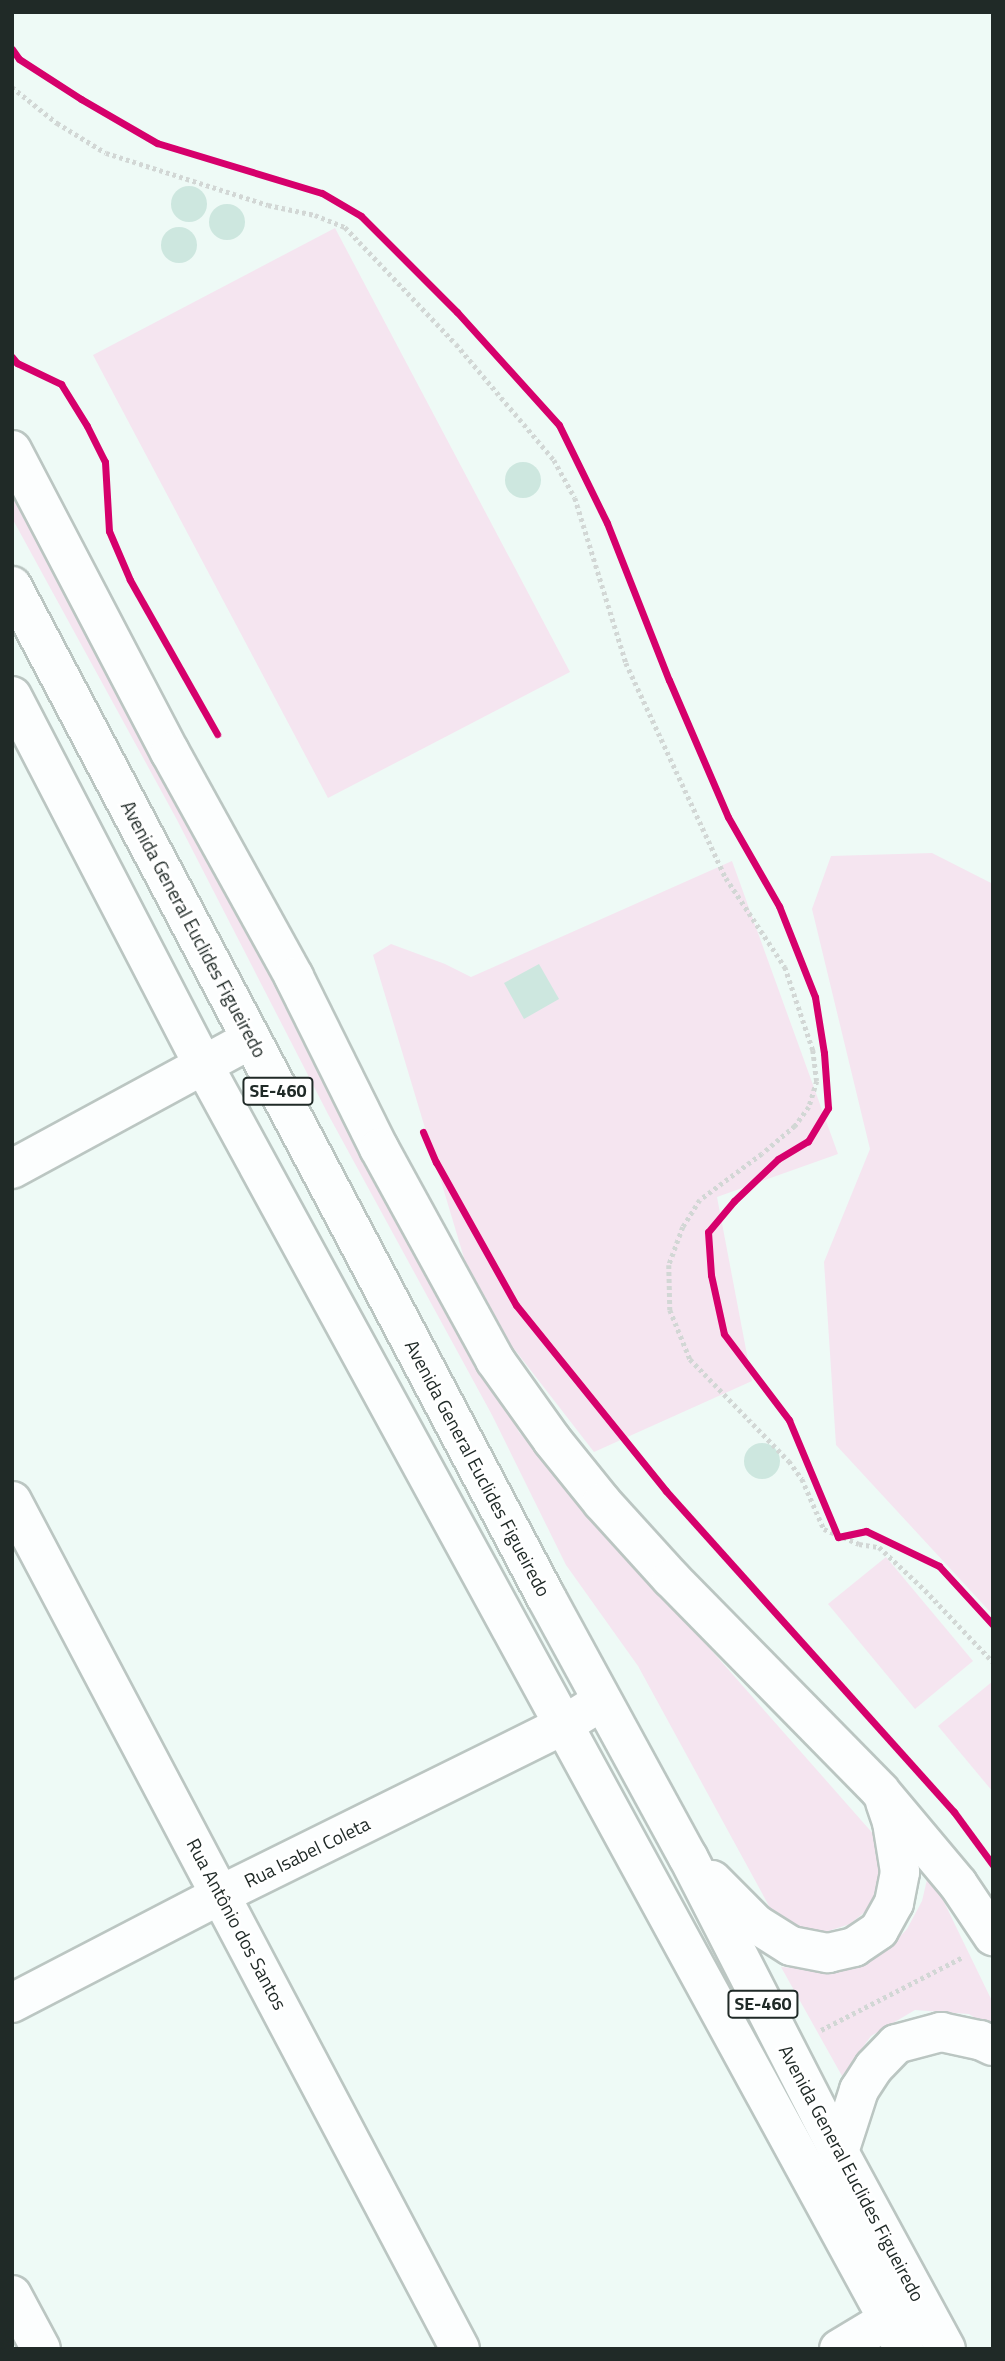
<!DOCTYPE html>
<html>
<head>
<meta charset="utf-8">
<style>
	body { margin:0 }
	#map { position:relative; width:1005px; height:2361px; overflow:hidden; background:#eefaf6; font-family:"Titillium Web",sans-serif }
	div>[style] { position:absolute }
	.green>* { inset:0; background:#f5e5f0 }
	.building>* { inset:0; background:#cde7df }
	.round { border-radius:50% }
	.path>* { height:4.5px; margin-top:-2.25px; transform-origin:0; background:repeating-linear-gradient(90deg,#d2d7d5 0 3.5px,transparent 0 7px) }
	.roads { filter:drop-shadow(2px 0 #bbc6c2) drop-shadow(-2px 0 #bbc6c2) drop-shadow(0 2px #bbc6c2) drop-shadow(0 -2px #bbc6c2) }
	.street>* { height:38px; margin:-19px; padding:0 19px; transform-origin:19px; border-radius:19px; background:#fcfefe }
	.primary>* { height:38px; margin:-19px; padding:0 19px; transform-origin:19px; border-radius:19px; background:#fcfefe }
	.cycleway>* { height:7px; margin:-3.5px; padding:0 3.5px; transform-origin:3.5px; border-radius:3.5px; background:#d6006c }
	span { translate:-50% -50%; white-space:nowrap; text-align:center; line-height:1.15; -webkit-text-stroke:5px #fff; paint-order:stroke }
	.shield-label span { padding:2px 5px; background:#fff; border:2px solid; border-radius:5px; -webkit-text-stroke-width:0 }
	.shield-label { font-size:18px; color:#202a27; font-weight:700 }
	.street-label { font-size:19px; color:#202a27 }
	.frame { position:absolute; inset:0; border:14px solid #202a27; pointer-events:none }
</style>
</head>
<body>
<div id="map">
	<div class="green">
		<i style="clip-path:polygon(335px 228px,570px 672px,328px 798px,93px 355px)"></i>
		<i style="clip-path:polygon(12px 491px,86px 633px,519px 1432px,883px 1845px,883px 1878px,871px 1907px,850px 1924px,819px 1934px,801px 1930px,775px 1917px,638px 1666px,566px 1565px,492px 1415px,329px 1116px,176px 818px,12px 518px)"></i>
		<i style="clip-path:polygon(932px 853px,993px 884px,993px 1615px,836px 1445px,824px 1262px,870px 1149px,812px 909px,831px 856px)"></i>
		<i style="clip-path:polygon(732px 861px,838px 1154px,717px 1197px,752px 1381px,594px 1452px,477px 1301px,373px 955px,391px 944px,445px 964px,471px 977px)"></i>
		<i style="clip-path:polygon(886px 1557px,973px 1661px,915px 1709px,828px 1604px)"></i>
		<i style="clip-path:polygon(993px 1681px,993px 1792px,938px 1726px)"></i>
		<i style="clip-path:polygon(929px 1871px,993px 2003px,993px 2030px,969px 2014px,915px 2010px,871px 2036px,842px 2076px,781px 1967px,826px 1970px,868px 1963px,889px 1948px,907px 1929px,922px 1901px)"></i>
	</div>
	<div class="building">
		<i class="round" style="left:171px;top:186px;width:36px;height:36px"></i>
		<i class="round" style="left:209px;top:204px;width:36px;height:36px"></i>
		<i class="round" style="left:161px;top:227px;width:36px;height:36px"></i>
		<i class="round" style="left:505px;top:462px;width:36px;height:36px"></i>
		<i style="clip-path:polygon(539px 964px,559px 999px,524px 1019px,504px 983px)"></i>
		<i class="round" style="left:744px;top:1443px;width:36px;height:36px"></i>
	</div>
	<div class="path">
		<i style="left:12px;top:87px;width:58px;rotate:38.7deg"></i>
		<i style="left:57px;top:123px;width:57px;rotate:31.5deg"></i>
		<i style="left:106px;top:153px;width:170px;rotate:17.8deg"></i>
		<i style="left:268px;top:205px;width:48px;rotate:12deg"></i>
		<i style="left:315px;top:215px;width:32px;rotate:22deg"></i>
		<i style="left:345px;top:227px;width:161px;rotate:46.5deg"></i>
		<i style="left:456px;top:344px;width:152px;rotate:49.8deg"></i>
		<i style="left:554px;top:460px;width:43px;rotate:61.1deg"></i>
		<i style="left:575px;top:498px;width:173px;rotate:72.8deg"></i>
		<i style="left:626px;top:663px;width:237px;rotate:65.1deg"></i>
		<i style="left:726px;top:878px;width:107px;rotate:56.5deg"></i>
		<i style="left:785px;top:967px;width:88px;rotate:71.4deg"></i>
		<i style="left:813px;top:1050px;width:31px;rotate:83deg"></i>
		<i style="left:817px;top:1081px;width:27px;rotate:107deg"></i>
		<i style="left:809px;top:1107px;width:24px;rotate:126deg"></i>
		<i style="left:795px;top:1126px;width:43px;rotate:139.7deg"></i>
		<i style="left:762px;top:1154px;width:77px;rotate:143.4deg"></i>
		<i style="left:700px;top:1200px;width:32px;rotate:122deg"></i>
		<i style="left:683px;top:1227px;width:40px;rotate:110.2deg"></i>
		<i style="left:669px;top:1265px;width:45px;rotate:88.7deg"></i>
		<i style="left:670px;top:1310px;width:53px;rotate:67.8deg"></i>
		<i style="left:690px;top:1359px;width:142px;rotate:45.9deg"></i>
		<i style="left:789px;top:1461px;width:22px;rotate:54deg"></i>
		<i style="left:802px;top:1479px;width:55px;rotate:66.3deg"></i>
		<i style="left:824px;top:1529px;width:38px;rotate:23deg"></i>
		<i style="left:859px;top:1544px;width:20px;rotate:9deg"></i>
		<i style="left:879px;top:1547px;width:63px;rotate:43.1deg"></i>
		<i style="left:925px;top:1590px;width:99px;rotate:46.6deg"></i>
		<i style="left:821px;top:2030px;width:160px;rotate:-27.2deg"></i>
	</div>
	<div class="roads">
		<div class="street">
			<i style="left:12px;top:696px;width:417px;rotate:62.6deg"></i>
			<i style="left:204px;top:1066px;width:1462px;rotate:61.38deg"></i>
			<i style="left:12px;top:1169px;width:272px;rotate:-28.5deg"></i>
			<i style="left:12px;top:1501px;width:959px;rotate:62.15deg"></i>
			<i style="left:12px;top:2003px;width:237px;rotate:-27.4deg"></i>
			<i style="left:222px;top:1894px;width:379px;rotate:-26.3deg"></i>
			<i style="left:562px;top:1726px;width:47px;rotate:-32deg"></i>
			<i style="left:12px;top:2295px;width:61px;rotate:61.8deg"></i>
			<i style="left:839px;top:2349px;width:82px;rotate:-31deg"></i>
		</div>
		<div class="primary">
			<i style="left:12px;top:450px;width:341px;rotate:62.4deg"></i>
			<i style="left:170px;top:752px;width:257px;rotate:61.1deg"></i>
			<i style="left:294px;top:977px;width:191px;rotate:63.6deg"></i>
			<i style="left:379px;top:1148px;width:242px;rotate:61.3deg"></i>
			<i style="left:495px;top:1360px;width:98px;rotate:54.5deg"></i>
			<i style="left:552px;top:1440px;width:80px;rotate:51.1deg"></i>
			<i style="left:602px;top:1502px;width:103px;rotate:47.8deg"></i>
			<i style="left:671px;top:1578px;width:298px;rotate:45.5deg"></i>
			<i style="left:880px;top:1791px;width:121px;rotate:50deg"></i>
			<i style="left:958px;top:1884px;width:63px;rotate:56.1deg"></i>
			<i style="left:12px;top:586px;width:1143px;rotate:62.16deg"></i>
			<i style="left:546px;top:1597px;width:296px;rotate:61.4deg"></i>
			<i style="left:688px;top:1857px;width:331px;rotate:62.9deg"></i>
			<i style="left:839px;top:2152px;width:224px;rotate:61.5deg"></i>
			<i style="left:712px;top:1880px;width:62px;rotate:45deg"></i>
			<i style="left:756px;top:1924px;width:41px;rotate:32.2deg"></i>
			<i style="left:791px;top:1946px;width:38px;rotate:11deg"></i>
			<i style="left:828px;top:1953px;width:27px;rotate:-13deg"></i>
			<i style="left:854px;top:1947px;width:30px;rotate:-34deg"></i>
			<i style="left:879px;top:1930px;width:31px;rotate:-61deg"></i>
			<i style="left:894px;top:1903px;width:32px;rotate:-79deg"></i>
			<i style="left:900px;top:1872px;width:51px;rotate:-99.1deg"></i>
			<i style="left:892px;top:1822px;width:21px;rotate:-109deg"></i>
			<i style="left:839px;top:2152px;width:65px;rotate:-72.1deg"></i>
			<i style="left:859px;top:2090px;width:27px;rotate:-57deg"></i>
			<i style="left:874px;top:2067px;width:32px;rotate:-46deg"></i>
			<i style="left:896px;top:2044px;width:47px;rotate:-14.9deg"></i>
			<i style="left:941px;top:2032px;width:40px;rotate:12deg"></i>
			<i style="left:980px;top:2040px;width:14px;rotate:25deg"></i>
		</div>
	</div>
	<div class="cycleway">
		<i style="left:12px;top:49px;width:12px;rotate:55deg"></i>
		<i style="left:19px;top:59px;width:74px;rotate:32.8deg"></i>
		<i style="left:81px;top:99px;width:88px;rotate:30.1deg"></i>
		<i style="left:157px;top:143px;width:172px;rotate:16.9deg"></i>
		<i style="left:322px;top:193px;width:45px;rotate:30.5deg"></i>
		<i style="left:361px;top:216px;width:136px;rotate:45deg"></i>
		<i style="left:457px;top:312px;width:152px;rotate:47.9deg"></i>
		<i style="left:559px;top:425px;width:109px;rotate:63.9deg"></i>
		<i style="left:607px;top:523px;width:169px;rotate:68.5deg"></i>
		<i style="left:669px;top:680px;width:149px;rotate:66.7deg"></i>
		<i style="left:728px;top:817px;width:103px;rotate:60.2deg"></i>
		<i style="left:779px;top:906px;width:98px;rotate:68.4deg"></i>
		<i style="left:815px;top:997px;width:57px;rotate:80.9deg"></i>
		<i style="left:824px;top:1053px;width:55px;rotate:85.8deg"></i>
		<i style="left:828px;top:1108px;width:39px;rotate:121deg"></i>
		<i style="left:808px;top:1141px;width:35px;rotate:149deg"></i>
		<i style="left:778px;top:1159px;width:61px;rotate:136.3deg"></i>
		<i style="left:734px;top:1201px;width:40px;rotate:130deg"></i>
		<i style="left:708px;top:1232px;width:43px;rotate:86deg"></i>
		<i style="left:711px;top:1275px;width:60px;rotate:77.6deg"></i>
		<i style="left:724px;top:1334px;width:108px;rotate:52.9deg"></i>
		<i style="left:789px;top:1420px;width:127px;rotate:67.3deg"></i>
		<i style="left:838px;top:1537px;width:29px;rotate:-12deg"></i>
		<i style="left:866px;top:1531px;width:81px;rotate:25.6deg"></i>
		<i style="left:939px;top:1566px;width:80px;rotate:47.5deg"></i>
		<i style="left:12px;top:357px;width:8px;rotate:50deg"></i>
		<i style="left:17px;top:363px;width:49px;rotate:25.5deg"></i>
		<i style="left:61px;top:384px;width:49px;rotate:58.2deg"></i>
		<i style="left:87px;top:426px;width:40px;rotate:63.4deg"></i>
		<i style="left:105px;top:462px;width:69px;rotate:86.7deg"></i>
		<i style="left:109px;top:531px;width:53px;rotate:66.8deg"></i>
		<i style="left:130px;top:580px;width:177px;rotate:60.5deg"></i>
		<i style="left:423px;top:1132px;width:33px;rotate:67deg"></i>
		<i style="left:436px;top:1162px;width:164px;rotate:60.8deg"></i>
		<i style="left:516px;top:1305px;width:239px;rotate:51.1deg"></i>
		<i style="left:666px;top:1491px;width:431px;rotate:48.1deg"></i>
		<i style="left:954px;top:1812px;width:66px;rotate:53.7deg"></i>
	</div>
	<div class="shield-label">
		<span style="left:278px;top:1091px">SE-460</span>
		<span style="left:763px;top:2004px">SE-460</span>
	</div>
	<div class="street-label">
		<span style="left:194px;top:929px;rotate:62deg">Avenida General Euclides Figueiredo</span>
		<span style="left:478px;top:1468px;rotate:62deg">Avenida General Euclides Figueiredo</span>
		<span style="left:307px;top:1852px;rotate:-26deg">Rua Isabel Coleta</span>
		<span style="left:237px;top:1924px;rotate:62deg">Rua Antônio dos Santos</span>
		<span style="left:852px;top:2173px;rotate:62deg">Avenida General Euclides Figueiredo</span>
	</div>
	<div class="frame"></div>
</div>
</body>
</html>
